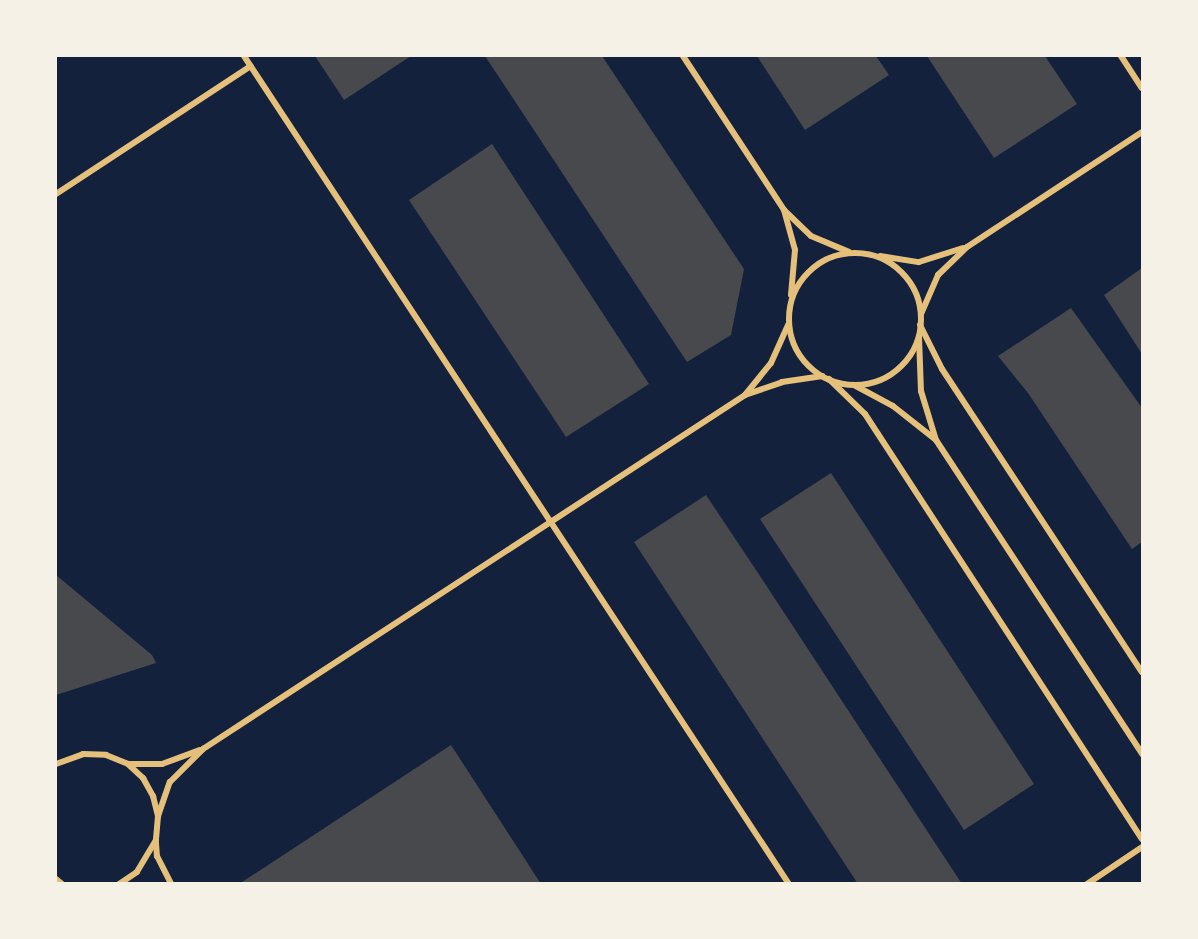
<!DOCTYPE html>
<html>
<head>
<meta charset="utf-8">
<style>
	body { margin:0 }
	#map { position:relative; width:1198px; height:939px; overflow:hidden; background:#14213d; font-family:Commissioner,sans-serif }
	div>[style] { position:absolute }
	.building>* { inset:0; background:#48494c }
	.minor>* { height:6px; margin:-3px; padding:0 3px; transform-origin:3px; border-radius:3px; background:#e5c07b }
	.minor>.ring { margin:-3px; padding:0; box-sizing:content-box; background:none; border:6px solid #e5c07b; border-radius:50% }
	span { translate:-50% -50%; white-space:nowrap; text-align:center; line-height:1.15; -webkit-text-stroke:5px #f6f1e7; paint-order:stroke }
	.frame { position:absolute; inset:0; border:57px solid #f6f1e7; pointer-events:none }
</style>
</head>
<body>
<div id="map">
	<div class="building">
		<i style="clip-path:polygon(315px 56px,411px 56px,344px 100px)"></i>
		<i style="clip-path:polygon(485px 56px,602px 56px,744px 269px,731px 335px,687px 362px)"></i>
		<i style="clip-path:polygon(757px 56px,876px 56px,889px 75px,805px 130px)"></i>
		<i style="clip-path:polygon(927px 56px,1045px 56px,1077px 104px,994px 158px)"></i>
		<i style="clip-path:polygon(492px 144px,649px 384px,566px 437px,409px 200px)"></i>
		<i style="clip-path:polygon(1142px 268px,1142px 354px,1104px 295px)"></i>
		<i style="clip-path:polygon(1071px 308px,1142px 408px,1142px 542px,1132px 549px,1028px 393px,998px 356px)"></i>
		<i style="clip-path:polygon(831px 473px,1034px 784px,964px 830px,760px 519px)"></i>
		<i style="clip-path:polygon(706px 495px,760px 576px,962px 884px,858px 884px,634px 542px)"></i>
		<i style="clip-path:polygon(56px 575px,152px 655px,156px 663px,56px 695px)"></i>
		<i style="clip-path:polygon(451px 745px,541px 884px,239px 884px)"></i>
	</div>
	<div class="minor">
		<i style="left:244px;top:56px;width:991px;rotate:56.65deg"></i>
		<i style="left:683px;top:56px;width:184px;rotate:56.7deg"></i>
		<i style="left:784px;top:210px;width:37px;rotate:44deg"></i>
		<i style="left:811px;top:236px;width:41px;rotate:22.8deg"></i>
		<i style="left:1121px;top:56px;width:38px;rotate:57deg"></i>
		<i style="left:56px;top:194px;width:233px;rotate:-33.3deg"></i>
		<i style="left:784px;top:210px;width:41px;rotate:74.6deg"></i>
		<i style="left:795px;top:250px;width:45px;rotate:95.1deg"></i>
		<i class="ring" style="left:789px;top:253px;width:126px;height:126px"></i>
		<i style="left:880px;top:256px;width:39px;rotate:9deg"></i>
		<i style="left:919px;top:262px;width:46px;rotate:-17.7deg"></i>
		<i style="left:921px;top:314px;width:43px;rotate:-66.4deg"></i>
		<i style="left:938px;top:275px;width:40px;rotate:-44deg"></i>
		<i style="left:967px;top:247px;width:209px;rotate:-33.3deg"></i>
		<i style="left:920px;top:325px;width:49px;rotate:63.4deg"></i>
		<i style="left:942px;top:369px;width:363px;rotate:56.6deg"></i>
		<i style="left:919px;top:337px;width:54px;rotate:87.9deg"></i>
		<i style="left:921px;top:391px;width:51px;rotate:73deg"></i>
		<i style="left:936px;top:440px;width:376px;rotate:56.7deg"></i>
		<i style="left:829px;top:379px;width:50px;rotate:44.2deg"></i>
		<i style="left:865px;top:414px;width:507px;rotate:56.91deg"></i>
		<i style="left:854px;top:385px;width:44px;rotate:28.3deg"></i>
		<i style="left:893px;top:406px;width:53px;rotate:38.2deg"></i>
		<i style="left:745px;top:395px;width:41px;rotate:-50.9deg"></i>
		<i style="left:771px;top:363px;width:42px;rotate:-65.9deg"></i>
		<i style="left:56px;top:764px;width:29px;rotate:-20deg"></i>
		<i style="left:83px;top:754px;width:23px;rotate:2deg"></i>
		<i style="left:106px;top:755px;width:24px;rotate:22deg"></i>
		<i style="left:128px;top:764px;width:21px;rotate:43deg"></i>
		<i style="left:143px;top:778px;width:21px;rotate:61deg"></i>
		<i style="left:153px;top:796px;width:21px;rotate:76deg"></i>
		<i style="left:158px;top:816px;width:24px;rotate:95deg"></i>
		<i style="left:156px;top:840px;width:37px;rotate:121deg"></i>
		<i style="left:137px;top:872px;width:22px;rotate:146deg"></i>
		<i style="left:129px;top:764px;width:33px"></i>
		<i style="left:162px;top:764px;width:40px;rotate:-20.2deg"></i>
		<i style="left:158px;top:816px;width:36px;rotate:-71deg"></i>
		<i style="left:170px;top:782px;width:47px;rotate:-45deg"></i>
		<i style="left:203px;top:749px;width:647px;rotate:-33.15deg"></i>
		<i style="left:745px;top:395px;width:39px;rotate:-19deg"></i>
		<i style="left:782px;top:382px;width:41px;rotate:-8.3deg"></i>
		<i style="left:156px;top:843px;width:13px;rotate:86deg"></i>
		<i style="left:157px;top:856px;width:31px;rotate:63deg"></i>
		<i style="left:56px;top:879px;width:8px;rotate:40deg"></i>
		<i style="left:1087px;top:884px;width:66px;rotate:-33.9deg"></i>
	</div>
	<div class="frame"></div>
</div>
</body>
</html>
